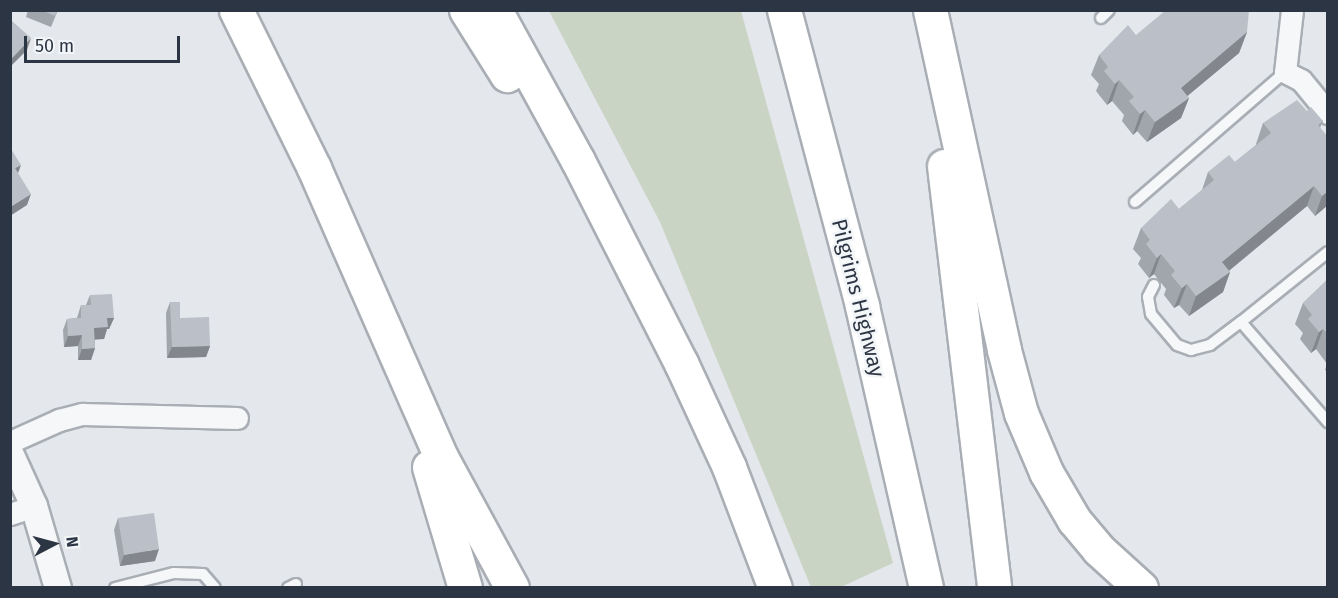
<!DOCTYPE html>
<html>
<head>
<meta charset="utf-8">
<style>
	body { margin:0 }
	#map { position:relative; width:1338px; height:598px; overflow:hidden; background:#e4e7eb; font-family:"Fira Sans",sans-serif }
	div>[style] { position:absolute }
	.green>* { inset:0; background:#cad4c5 }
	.roads { filter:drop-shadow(2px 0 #a9aeb5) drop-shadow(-2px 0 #a9aeb5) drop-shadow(0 2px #a9aeb5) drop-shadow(0 -2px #a9aeb5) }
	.service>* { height:10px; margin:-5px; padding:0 5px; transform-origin:5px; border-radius:5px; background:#f6f7f9 }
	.minor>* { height:21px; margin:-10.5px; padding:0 10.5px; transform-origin:10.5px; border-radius:10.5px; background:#f6f7f9 }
	.tertiary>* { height:26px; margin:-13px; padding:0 13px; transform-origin:13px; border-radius:13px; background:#f6f7f9 }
	.motorway>* { height:33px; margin:-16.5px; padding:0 16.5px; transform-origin:16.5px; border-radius:16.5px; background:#fff }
	.wall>* { inset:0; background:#a1a5ac }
	.shaded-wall>* { inset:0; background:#83868c }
	.building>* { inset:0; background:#bbc0c8 }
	span { translate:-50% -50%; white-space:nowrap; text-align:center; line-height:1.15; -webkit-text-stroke:5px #f3f6f8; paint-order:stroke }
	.street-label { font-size:21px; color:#2c3543 }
	.frame { position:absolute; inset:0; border:12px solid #2c3543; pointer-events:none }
	.north { position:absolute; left:24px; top:514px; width:60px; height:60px; -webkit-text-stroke:4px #f3f6f8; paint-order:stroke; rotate:84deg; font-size:16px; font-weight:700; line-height:24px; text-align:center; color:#2c3543 }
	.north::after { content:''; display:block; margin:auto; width:21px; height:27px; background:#2c3543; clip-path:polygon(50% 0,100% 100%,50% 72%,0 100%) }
	.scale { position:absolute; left:24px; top:36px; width:156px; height:27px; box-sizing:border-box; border:3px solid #2c3543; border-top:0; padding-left:8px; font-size:18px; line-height:21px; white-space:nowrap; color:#2c3543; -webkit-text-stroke:4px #f3f6f8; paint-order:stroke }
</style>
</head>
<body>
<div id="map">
	<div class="green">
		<i style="clip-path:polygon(549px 11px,741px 11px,893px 563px,841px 587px,811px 587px,660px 222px)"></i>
	</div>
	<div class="roads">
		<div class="service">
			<i style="left:1101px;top:18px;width:11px;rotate:-45deg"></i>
			<i style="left:1135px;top:202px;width:198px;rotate:-40.9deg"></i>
			<i style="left:1328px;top:252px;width:112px;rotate:141.2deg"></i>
			<i style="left:1241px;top:322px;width:133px;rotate:49deg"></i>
			<i style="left:1154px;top:285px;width:13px;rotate:117deg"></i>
			<i style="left:1148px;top:297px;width:17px;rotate:80deg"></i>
			<i style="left:1151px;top:314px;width:40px;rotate:50deg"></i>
			<i style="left:1177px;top:345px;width:15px;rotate:20deg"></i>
			<i style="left:1191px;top:350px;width:20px;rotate:-15deg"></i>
			<i style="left:1210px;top:345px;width:39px;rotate:-37deg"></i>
			<i style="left:115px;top:588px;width:61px;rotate:-14.3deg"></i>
			<i style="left:174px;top:573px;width:29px;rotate:2deg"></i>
			<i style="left:203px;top:574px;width:18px;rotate:49deg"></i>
			<i style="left:288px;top:588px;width:9px;rotate:-27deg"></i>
		</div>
		<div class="minor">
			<i style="left:1292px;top:10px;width:62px;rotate:96.4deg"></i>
			<i style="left:1285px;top:72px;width:18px;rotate:27deg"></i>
			<i style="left:1301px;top:80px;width:43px;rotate:50.7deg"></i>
			<i style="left:10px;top:442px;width:54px;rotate:-24.2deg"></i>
			<i style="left:59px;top:420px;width:24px;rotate:-15deg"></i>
			<i style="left:82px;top:414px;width:155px;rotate:1.5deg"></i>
			<i style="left:10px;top:514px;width:25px;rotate:-18deg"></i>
		</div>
		<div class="tertiary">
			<i style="left:10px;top:453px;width:58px;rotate:65.6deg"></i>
			<i style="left:34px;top:506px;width:85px;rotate:73.7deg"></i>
		</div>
		<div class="motorway">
			<i style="left:236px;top:10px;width:176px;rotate:63.7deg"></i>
			<i style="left:314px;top:168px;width:316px;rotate:66.3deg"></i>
			<i style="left:441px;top:457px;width:149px;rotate:61.5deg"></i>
			<i style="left:466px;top:10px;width:77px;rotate:57.8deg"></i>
			<i style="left:495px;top:10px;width:172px;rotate:61.2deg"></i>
			<i style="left:578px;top:161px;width:227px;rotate:63deg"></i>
			<i style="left:681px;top:363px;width:115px;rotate:65.2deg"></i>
			<i style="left:729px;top:467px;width:129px;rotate:69.2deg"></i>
			<i style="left:784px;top:10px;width:306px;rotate:75.2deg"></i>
			<i style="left:862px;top:306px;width:289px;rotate:77.2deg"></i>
			<i style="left:930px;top:10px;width:348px;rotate:77.7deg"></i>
			<i style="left:1004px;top:350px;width:65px;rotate:74.9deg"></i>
			<i style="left:1021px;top:413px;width:64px;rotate:67deg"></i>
			<i style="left:1046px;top:472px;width:56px;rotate:59.7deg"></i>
			<i style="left:1074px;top:520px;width:38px;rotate:50deg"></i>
			<i style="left:1098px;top:549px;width:58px;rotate:42.2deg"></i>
			<i style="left:944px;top:166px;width:425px;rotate:83.2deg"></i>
			<i style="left:429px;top:467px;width:126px;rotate:73.4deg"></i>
		</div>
	</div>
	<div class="wall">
		<i style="clip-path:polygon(28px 10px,58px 10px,51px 27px,26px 17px)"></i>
		<i style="clip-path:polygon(1247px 32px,1239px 53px,1187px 96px,1189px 98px,1181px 118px,1147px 142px,1137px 131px,1133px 135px,1122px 121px,1124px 115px,1112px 101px,1107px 105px,1096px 91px,1099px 84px,1091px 75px,1099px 55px,1136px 35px)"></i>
		<i style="clip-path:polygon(1307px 111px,1323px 121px,1320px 128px,1328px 205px,1315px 216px,1307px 206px,1229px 271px,1230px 272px,1223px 292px,1189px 316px,1179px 305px,1174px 308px,1164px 295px,1166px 289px,1154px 274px,1149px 278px,1138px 264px,1141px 258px,1133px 249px,1141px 228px,1179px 209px,1202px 190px,1208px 172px,1235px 162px,1256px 145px,1256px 144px,1263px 123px)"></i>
		<i style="clip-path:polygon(1328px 279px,1328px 373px,1325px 370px,1327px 364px,1316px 349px,1311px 353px,1300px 339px,1303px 333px,1295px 324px,1303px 303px)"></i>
		<i style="clip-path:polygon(90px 295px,114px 318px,109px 329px,107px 329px,104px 339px,95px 339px,95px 348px,91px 360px,78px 360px,78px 346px,64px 347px,63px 330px,67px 319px,77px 318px,81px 305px,86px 305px)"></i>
		<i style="clip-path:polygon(170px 302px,180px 318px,210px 346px,206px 357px,167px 358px,166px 313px)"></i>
		<i style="clip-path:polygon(118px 518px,155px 561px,120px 566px,114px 530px)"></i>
	</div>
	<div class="shaded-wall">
		<i style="clip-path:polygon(1247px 32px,1239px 53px,1173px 108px,1181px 88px)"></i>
		<i style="clip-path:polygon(31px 38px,27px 50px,10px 67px,10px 60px)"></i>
		<i style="clip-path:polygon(1119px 80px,1112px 101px,1107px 105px,1115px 84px)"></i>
		<i style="clip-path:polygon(1189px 98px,1181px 118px,1147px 142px,1155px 122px)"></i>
		<i style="clip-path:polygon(1145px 110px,1137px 131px,1133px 135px,1140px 114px)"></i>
		<i style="clip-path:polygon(21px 165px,17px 176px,15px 168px)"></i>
		<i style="clip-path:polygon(1314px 186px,1307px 206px,1215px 282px,1222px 262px)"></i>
		<i style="clip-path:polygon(1328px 191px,1328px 205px,1315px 216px,1322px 196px)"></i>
		<i style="clip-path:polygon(31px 194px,27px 205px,10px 216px,10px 207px)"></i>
		<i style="clip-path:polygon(1161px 254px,1154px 274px,1149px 278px,1157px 258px)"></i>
		<i style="clip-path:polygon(1230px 272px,1223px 292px,1189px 316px,1196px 296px)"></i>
		<i style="clip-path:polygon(1187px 284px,1179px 305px,1174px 308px,1182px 288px)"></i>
		<i style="clip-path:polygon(107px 318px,114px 318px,109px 329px,107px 329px,104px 339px,90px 340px,94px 328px)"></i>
		<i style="clip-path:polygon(1323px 329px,1316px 349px,1311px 353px,1319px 332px)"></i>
		<i style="clip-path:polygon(82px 335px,78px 346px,64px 347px,68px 336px)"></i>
		<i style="clip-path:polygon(210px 346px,206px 357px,167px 358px,172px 347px)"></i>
		<i style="clip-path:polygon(95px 348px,91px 360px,78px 360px,82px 349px)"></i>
		<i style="clip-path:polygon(159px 549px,155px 561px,120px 566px,124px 555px)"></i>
	</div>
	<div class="building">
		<i style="clip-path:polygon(41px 10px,57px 10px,55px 16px)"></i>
		<i style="clip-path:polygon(1166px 10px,1249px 10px,1247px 32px,1181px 88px,1189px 98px,1155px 122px,1145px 110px,1140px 114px,1129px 101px,1134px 97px,1119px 80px,1115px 84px,1104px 71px,1108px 67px,1099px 55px,1128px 25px,1136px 35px)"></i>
		<i style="clip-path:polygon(12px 21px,31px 38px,10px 60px,10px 23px)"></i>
		<i style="clip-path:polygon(1297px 100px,1307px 111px,1311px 107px,1323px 121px,1318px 125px,1328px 137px,1328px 191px,1322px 196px,1314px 186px,1222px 262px,1230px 272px,1196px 296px,1187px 284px,1182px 288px,1171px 275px,1175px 271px,1161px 254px,1157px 258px,1146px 244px,1150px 240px,1141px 228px,1171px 199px,1179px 209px,1214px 180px,1208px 172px,1229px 155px,1235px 162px,1271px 133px,1263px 123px)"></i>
		<i style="clip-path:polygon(10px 149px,11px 149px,21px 165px,15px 168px,31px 194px,10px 207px)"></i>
		<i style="clip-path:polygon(1328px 279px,1328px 334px,1323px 329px,1319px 332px,1308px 319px,1312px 315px,1303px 303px)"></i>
		<i style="clip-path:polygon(112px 294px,114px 318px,107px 318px,108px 327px,94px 328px,95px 348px,82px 349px,82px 335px,68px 336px,67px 319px,81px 318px,81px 305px,91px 305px,90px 295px)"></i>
		<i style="clip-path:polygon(170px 302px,180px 302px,180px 318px,209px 317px,210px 346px,172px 347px)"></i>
		<i style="clip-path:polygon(154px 513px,159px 549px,124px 555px,118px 518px)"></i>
	</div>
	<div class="street-label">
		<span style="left:858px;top:298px;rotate:76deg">Pilgrims Highway</span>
	</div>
	<div class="frame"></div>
	<div class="north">N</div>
	<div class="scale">50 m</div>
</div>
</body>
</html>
